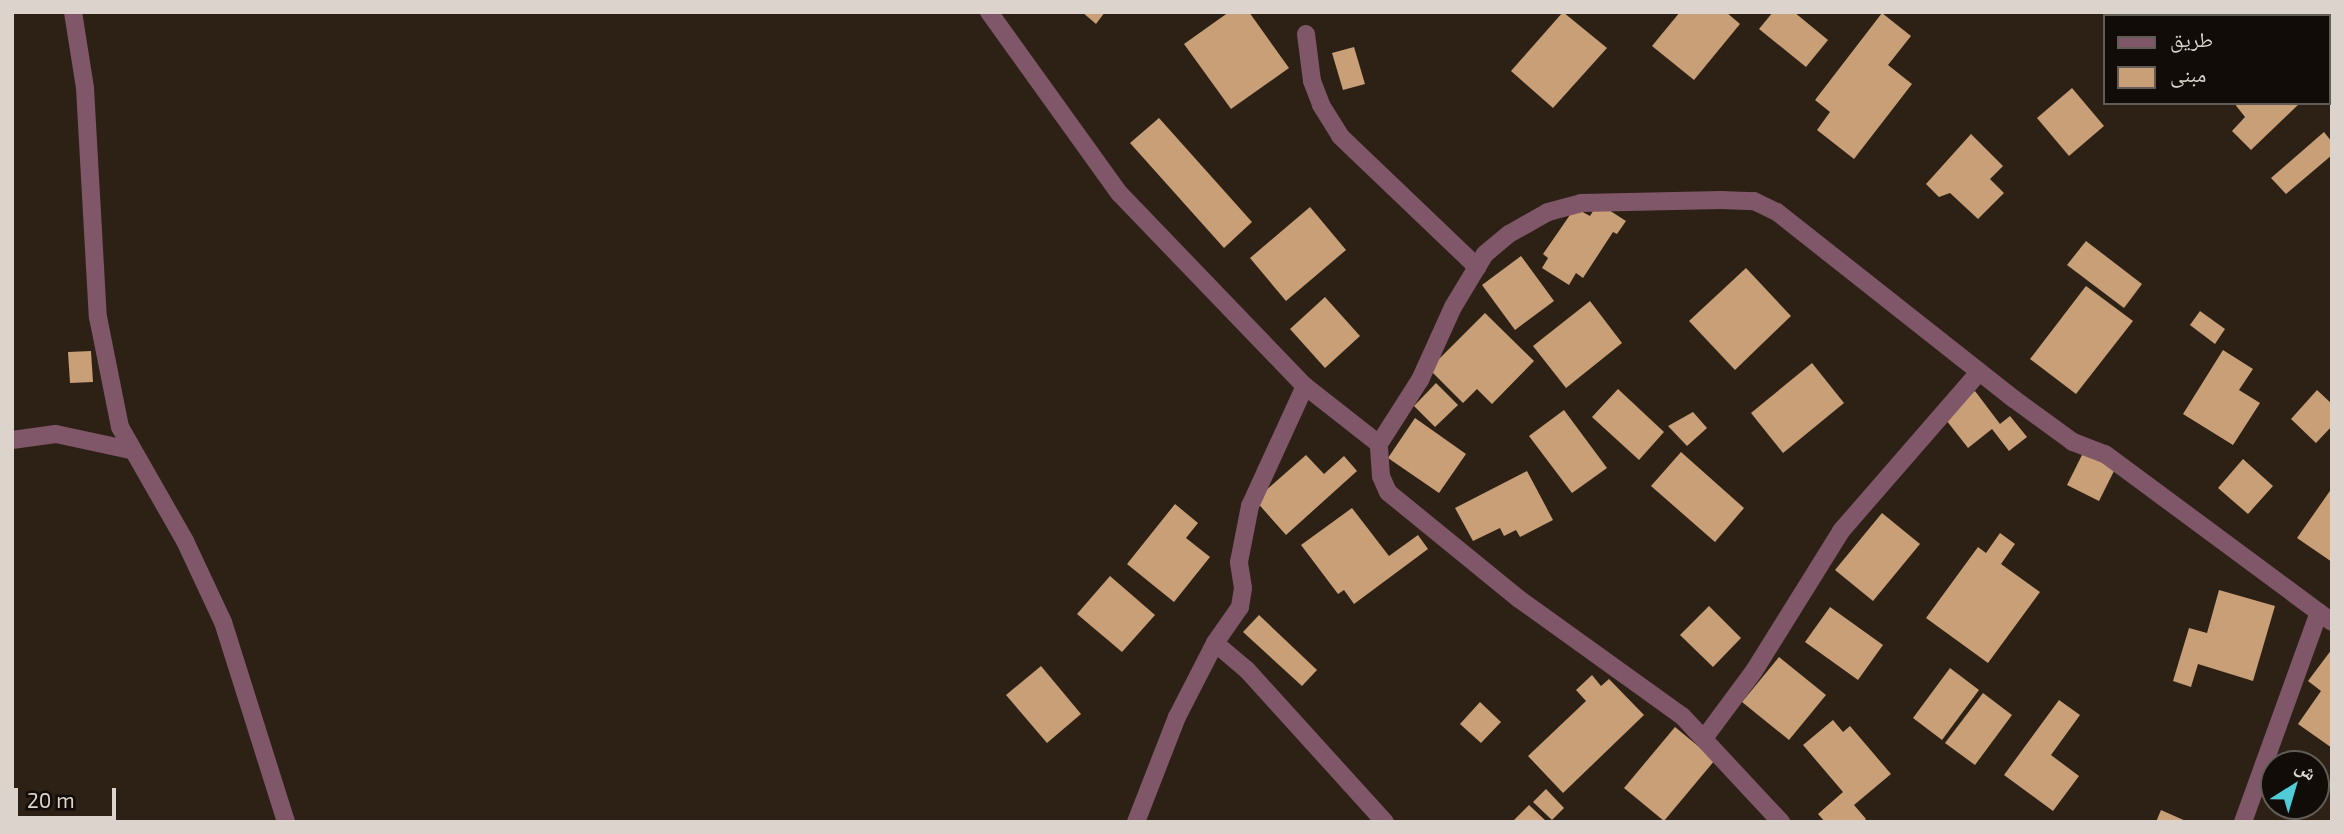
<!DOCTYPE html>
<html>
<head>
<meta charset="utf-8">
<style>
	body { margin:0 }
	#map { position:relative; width:2344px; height:834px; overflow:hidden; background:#2d2116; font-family:"Exo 2","Noto Naskh Arabic",sans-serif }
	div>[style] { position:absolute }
	.building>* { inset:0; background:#c89f76 }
	.minor>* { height:18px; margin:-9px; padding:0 9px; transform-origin:9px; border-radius:9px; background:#805669 }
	span { translate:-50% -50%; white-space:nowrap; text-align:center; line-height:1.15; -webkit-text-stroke:7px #110c07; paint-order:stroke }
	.frame { position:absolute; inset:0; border:14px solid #dbd3cc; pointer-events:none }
	.legend { position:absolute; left:2103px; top:14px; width:228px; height:91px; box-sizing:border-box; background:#110c07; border:2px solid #625c56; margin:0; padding:9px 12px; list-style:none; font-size:21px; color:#dbd3cc }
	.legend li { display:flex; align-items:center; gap:14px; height:35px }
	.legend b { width:35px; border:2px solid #625c56 }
	.north { position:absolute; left:2260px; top:750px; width:70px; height:70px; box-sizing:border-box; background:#110c07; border:2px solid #625c56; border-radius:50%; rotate:37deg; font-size:19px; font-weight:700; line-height:28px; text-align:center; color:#dbd3cc }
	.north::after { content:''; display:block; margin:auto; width:24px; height:32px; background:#52cbd8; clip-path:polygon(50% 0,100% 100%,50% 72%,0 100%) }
	.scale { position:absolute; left:14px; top:788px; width:102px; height:32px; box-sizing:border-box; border:4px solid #dbd3cc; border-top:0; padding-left:9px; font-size:21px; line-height:24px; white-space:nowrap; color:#dbd3cc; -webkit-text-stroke:5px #110c07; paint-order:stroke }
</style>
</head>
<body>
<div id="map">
	<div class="building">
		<i style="clip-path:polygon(1082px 12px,1105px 12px,1096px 24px)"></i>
		<i style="clip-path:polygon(1229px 12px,1249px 12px,1289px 68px,1231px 109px,1184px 44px)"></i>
		<i style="clip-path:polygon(1563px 12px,1607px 48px,1553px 108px,1511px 71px)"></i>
		<i style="clip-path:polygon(1680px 12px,1726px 12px,1740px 24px,1694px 80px,1652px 46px)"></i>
		<i style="clip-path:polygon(1773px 12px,1794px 12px,1828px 40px,1806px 67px,1759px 29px)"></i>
		<i style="clip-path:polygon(1882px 13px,1911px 36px,1888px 65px,1912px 84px,1854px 159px,1817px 130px,1830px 112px,1815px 100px)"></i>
		<i style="clip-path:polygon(1354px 47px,1365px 84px,1343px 90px,1332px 53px)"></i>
		<i style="clip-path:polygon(2072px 88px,2104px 126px,2069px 156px,2037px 118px)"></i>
		<i style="clip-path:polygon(2234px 103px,2300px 103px,2251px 150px,2232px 131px,2245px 117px)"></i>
		<i style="clip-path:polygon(1159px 118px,1252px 222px,1224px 248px,1130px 143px)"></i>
		<i style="clip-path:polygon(2324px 132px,2332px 142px,2332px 155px,2286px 194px,2271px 178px)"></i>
		<i style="clip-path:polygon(1971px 134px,2003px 166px,1990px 179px,2004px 193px,1978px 219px,1950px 193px,1939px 197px,1926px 184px)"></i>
		<i style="clip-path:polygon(1598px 203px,1626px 221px,1617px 234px,1613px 232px,1583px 278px,1576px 273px,1569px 285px,1542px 268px,1548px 258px,1543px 254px,1572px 212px,1579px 210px,1590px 216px)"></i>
		<i style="clip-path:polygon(1310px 207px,1346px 250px,1286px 301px,1250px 258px)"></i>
		<i style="clip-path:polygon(2086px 241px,2142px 284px,2124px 308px,2067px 265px)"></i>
		<i style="clip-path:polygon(1521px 256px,1554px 301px,1515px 330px,1482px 285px)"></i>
		<i style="clip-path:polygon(1746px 268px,1791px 316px,1735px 370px,1689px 321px)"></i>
		<i style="clip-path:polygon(2086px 286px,2133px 321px,2076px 394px,2030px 359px)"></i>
		<i style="clip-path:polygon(1325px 297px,1360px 336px,1325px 368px,1290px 329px)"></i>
		<i style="clip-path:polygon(1590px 301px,1622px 343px,1566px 388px,1533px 346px)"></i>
		<i style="clip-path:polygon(2200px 311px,2225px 329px,2215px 344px,2190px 325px)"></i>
		<i style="clip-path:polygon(1485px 313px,1534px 361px,1492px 404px,1477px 389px,1463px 403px,1429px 369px)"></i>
		<i style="clip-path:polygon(2223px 350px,2253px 369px,2239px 390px,2260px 403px,2233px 445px,2183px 414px)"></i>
		<i style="clip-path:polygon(91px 351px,93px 382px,70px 383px,68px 352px)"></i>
		<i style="clip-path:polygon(1812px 363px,1844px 403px,1783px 453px,1751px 413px)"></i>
		<i style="clip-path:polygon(1436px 383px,1458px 405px,1435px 427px,1414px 406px)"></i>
		<i style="clip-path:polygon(1618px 389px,1664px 432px,1639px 460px,1592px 417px)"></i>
		<i style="clip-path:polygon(2317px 390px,2332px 404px,2332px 426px,2316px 443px,2291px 419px)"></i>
		<i style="clip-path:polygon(1975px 391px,2000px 424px,2010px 416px,2027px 437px,2009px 451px,1992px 429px,1968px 448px,1943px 416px)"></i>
		<i style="clip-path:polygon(1564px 410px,1607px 468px,1572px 493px,1529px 436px)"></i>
		<i style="clip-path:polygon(1693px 412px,1707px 428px,1687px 446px,1668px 426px)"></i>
		<i style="clip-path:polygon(1415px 418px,1466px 454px,1439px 493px,1388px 458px)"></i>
		<i style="clip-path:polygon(1681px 452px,1744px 508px,1715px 542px,1651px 486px)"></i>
		<i style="clip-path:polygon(2083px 453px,2115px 469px,2099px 501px,2067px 485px)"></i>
		<i style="clip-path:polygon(1306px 455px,1324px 474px,1344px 456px,1357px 471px,1286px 535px,1255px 500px)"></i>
		<i style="clip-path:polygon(2243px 459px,2273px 486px,2248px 514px,2218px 488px)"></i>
		<i style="clip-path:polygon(1527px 471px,1553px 520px,1520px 537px,1516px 530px,1504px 536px,1500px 528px,1473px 541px,1455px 508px)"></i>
		<i style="clip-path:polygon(2332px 488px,2332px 562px,2297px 538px)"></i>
		<i style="clip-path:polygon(1175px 504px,1198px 523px,1186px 538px,1210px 557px,1174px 602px,1127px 564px)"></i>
		<i style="clip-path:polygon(1352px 508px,1389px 556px,1418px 535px,1428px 549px,1354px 604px,1344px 590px,1338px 594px,1301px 545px)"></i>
		<i style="clip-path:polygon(1882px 513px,1920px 544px,1873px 601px,1835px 570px)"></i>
		<i style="clip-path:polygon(2000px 533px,2015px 544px,2001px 564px,2040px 592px,1988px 663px,1926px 618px,1978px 547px,1986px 553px)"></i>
		<i style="clip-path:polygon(1110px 576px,1155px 615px,1122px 652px,1077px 614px)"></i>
		<i style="clip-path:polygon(2219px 590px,2275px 606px,2253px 681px,2198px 664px,2191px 687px,2173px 681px,2189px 628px,2207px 633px)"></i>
		<i style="clip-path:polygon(1709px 606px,1741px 638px,1713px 667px,1680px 635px)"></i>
		<i style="clip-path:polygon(1830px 607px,1883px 645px,1858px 680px,1805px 642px)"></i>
		<i style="clip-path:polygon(1259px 615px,1317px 670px,1302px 686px,1243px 632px)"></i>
		<i style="clip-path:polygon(2332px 649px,2332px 748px,2298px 724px,2321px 691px,2308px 681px)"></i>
		<i style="clip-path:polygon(1779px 657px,1826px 695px,1789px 740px,1742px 702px)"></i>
		<i style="clip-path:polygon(1041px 666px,1081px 714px,1047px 743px,1006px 695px)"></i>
		<i style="clip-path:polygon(1950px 668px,1979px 690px,1942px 740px,1913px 718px)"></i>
		<i style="clip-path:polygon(1592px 675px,1601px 686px,1609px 679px,1644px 715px,1563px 793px,1528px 756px,1586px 701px,1576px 690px)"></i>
		<i style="clip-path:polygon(1983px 693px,2012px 715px,1975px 765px,1945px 743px)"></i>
		<i style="clip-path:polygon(2059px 700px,2080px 715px,2051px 755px,2079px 776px,2053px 811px,2004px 775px)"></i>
		<i style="clip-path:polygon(1480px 702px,1501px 722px,1481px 743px,1460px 724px)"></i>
		<i style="clip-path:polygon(1833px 720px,1843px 732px,1850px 726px,1891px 774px,1854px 805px,1866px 819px,1863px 822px,1825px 822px,1818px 814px,1843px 792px,1803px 745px)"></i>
		<i style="clip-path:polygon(1675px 727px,1715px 760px,1664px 821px,1624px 788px)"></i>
		<i style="clip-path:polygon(1546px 789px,1564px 808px,1552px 820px,1533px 802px)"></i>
		<i style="clip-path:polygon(1529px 805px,1547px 822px,1512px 822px)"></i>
		<i style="clip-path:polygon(2161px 810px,2188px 822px,2156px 822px)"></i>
	</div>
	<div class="minor">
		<i style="left:73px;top:12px;width:77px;rotate:81deg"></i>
		<i style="left:85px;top:88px;width:229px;rotate:86.8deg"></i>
		<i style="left:98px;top:317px;width:112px;rotate:78.7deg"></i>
		<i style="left:120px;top:427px;width:131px;rotate:60.3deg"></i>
		<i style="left:185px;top:541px;width:89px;rotate:64.9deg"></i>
		<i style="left:223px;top:622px;width:210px;rotate:72.5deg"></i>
		<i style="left:989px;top:12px;width:224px;rotate:54.3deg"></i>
		<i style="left:1120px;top:194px;width:267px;rotate:46.1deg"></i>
		<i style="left:1305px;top:386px;width:94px;rotate:38.1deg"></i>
		<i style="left:1306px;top:34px;width:47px;rotate:82.7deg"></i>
		<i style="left:1312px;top:81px;width:26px;rotate:69deg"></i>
		<i style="left:1321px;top:105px;width:36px;rotate:58deg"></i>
		<i style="left:1340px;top:136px;width:190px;rotate:43.7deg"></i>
		<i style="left:12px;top:440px;width:44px;rotate:-7.8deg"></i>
		<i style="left:56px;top:434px;width:76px;rotate:12.2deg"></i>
		<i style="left:1215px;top:643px;width:42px;rotate:40.2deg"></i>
		<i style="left:1247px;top:670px;width:205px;rotate:47.8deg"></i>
		<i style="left:1705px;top:737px;width:82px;rotate:-53.4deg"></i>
		<i style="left:1754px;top:671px;width:165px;rotate:-58.1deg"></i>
		<i style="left:1841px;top:531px;width:211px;rotate:-49deg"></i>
		<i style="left:1136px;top:822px;width:113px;rotate:-68.7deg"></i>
		<i style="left:1177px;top:717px;width:83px;rotate:-62.8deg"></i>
		<i style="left:1215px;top:643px;width:44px;rotate:-55.2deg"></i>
		<i style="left:1240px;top:607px;width:19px;rotate:-81deg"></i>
		<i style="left:1243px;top:588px;width:26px;rotate:-99deg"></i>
		<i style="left:1239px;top:562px;width:57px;rotate:-78.9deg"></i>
		<i style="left:1250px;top:506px;width:132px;rotate:-65.4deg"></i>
		<i style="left:1781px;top:822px;width:145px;rotate:-133deg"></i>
		<i style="left:1682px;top:716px;width:201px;rotate:-144.3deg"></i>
		<i style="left:1519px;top:599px;width:169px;rotate:-140.8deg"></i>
		<i style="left:1388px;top:492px;width:17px;rotate:-114deg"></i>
		<i style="left:1381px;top:476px;width:32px;rotate:-94deg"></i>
		<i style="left:1379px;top:444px;width:76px;rotate:-57.4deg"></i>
		<i style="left:1420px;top:380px;width:80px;rotate:-65.7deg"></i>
		<i style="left:1453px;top:307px;width:62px;rotate:-58.9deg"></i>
		<i style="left:1485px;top:254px;width:31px;rotate:-40deg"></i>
		<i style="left:1509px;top:234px;width:45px;rotate:-29.4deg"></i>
		<i style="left:1548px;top:212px;width:34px;rotate:-15deg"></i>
		<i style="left:1581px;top:203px;width:140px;rotate:-1.2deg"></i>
		<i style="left:1721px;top:200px;width:33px;rotate:2deg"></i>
		<i style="left:1754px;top:201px;width:25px;rotate:26deg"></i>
		<i style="left:1777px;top:212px;width:302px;rotate:38.3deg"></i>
		<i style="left:2014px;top:399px;width:73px;rotate:36.1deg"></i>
		<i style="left:2073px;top:442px;width:34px;rotate:21deg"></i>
		<i style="left:2105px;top:454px;width:282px;rotate:36.5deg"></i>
		<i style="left:2243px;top:822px;width:223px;rotate:-70.1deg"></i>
	</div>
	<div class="frame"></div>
	<ul class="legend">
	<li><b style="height:9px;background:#805669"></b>طريق</li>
	<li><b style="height:19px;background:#c89f76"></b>مبنى</li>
	</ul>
	<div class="north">ش</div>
	<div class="scale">20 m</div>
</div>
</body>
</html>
